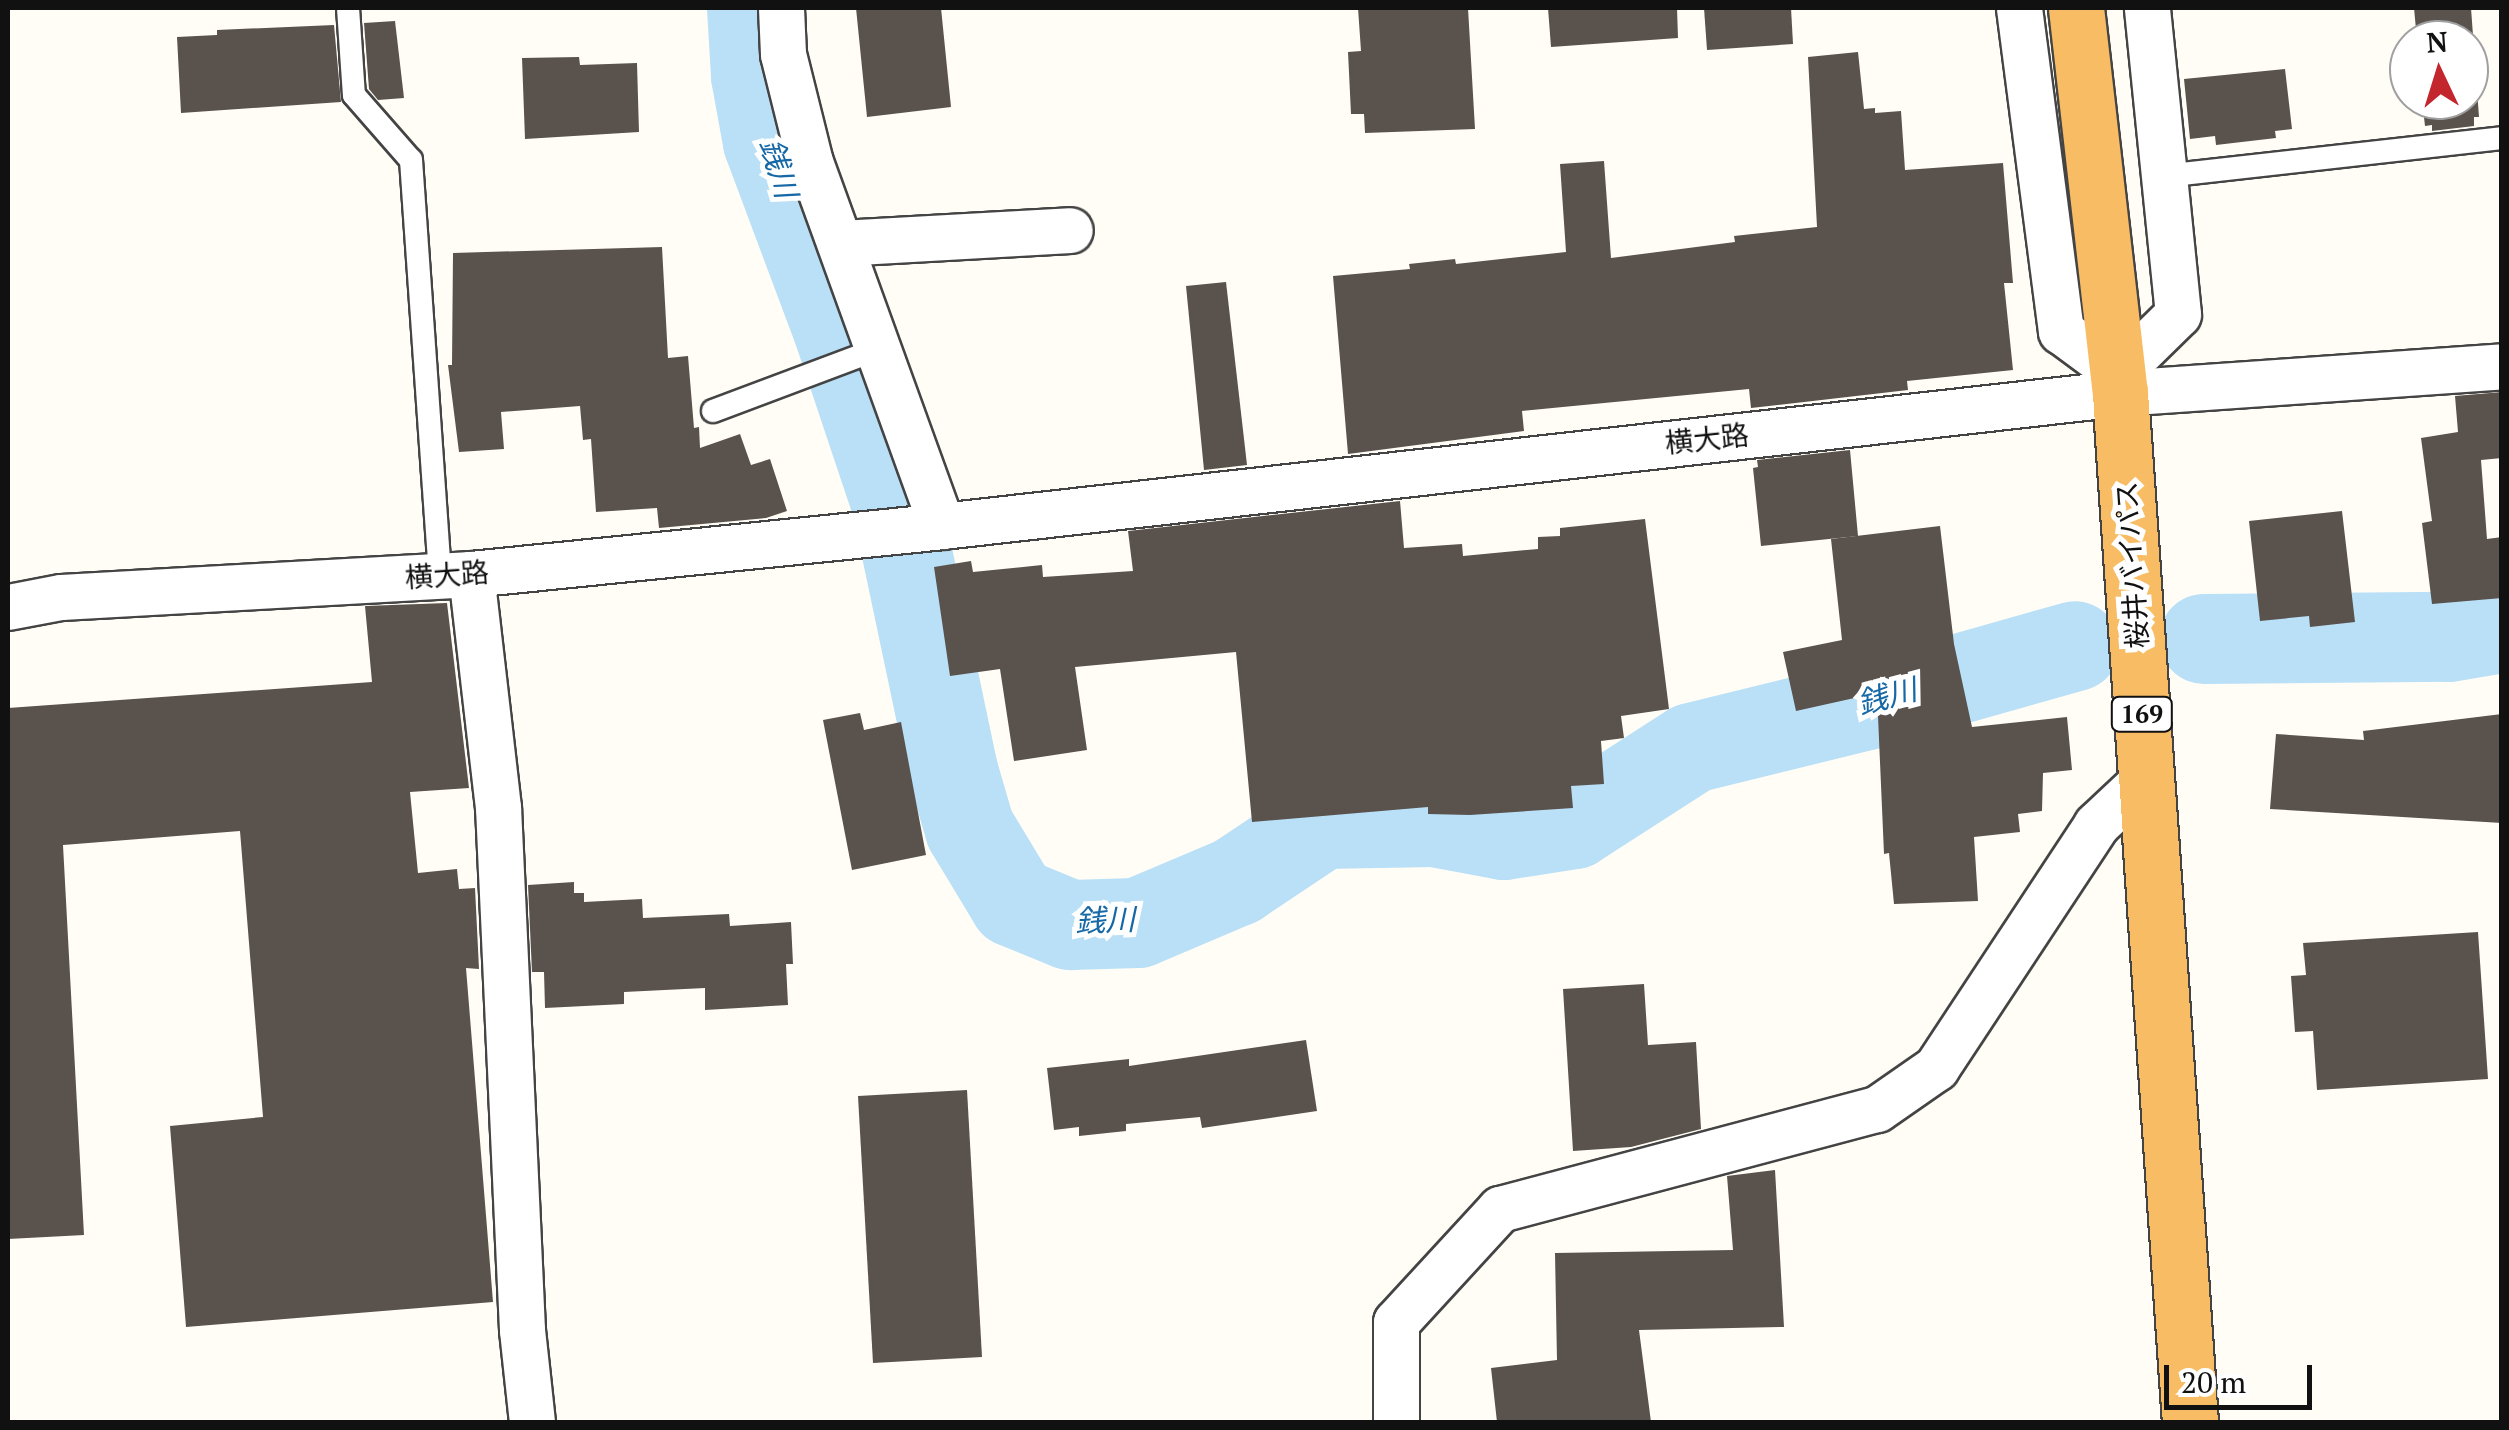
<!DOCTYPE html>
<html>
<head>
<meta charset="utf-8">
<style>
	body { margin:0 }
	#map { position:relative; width:2509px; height:1430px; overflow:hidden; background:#fffdf5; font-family:"PT Serif","Noto Sans JP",serif }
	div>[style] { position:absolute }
	.river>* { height:90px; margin:-45px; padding:0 45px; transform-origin:45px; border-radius:45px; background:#b9e0f7 }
	.building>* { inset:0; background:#5a524d }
	.roads { filter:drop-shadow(2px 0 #444) drop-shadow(-2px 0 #444) drop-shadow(0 2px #444) drop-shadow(0 -2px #444) }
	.service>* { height:22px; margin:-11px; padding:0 11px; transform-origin:11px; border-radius:11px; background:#fff }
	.minor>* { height:45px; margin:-22.5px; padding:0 22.5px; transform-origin:22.5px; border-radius:22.5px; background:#fff }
	.trunk>* { height:55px; margin:-27.5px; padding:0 27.5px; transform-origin:27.5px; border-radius:27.5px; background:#f7bc64 }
	span { translate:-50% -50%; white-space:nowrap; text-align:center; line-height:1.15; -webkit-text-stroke:10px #fff; paint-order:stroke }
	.shield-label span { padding:2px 8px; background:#fff; border:2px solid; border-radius:8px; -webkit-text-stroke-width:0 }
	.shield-label { font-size:25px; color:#111; font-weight:700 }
	.street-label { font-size:28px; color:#111 }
	.water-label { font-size:30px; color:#1768a6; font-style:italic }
	.frame { position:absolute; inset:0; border:10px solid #111; pointer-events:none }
	.north { position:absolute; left:2389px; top:20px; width:100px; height:100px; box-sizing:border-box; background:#fff; border:2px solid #a0a0a0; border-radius:50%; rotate:356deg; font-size:28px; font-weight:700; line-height:40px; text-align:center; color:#111 }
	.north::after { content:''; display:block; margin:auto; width:35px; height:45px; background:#c4262e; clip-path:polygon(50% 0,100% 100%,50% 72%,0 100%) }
	.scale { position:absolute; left:2164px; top:1365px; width:148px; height:45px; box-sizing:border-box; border:5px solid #111; border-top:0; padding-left:12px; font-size:30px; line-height:35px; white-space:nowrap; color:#111; -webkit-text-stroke:8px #fff; paint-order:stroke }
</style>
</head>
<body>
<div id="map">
	<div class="river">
		<i style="left:752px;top:8px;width:68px;rotate:86.6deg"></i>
		<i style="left:756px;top:76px;width:67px;rotate:79.7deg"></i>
		<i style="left:768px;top:142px;width:200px;rotate:69.5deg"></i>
		<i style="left:838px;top:329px;width:186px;rotate:71.5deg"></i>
		<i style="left:897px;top:505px;width:272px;rotate:78.1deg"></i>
		<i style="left:953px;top:771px;width:60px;rotate:73.7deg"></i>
		<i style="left:970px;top:829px;width:85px;rotate:58.9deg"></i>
		<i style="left:1014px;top:902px;width:61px;rotate:22.3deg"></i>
		<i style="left:1070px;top:925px;width:68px;rotate:-1.7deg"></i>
		<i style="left:1138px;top:923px;width:108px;rotate:-23deg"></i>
		<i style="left:1237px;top:881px;width:102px;rotate:-33.8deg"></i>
		<i style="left:1322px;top:824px;width:112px;rotate:-1deg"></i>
		<i style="left:1434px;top:822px;width:71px;rotate:10.5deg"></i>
		<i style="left:1504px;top:835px;width:71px;rotate:-8.9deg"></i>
		<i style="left:1574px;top:824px;width:140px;rotate:-32.8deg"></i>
		<i style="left:1692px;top:748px;width:180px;rotate:-13.8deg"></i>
		<i style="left:1867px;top:705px;width:216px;rotate:-15.8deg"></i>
		<i style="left:2204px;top:639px;width:244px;rotate:-0.5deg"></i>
		<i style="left:2448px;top:637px;width:55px;rotate:-9.5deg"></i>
	</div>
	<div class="building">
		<i style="clip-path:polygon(856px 8px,941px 8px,951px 107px,867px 117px)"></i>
		<i style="clip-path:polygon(1358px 8px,1468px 8px,1475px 129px,1365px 133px,1364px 114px,1351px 114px,1348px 52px,1361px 51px)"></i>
		<i style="clip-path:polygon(1548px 8px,1677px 8px,1678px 38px,1551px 47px)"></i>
		<i style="clip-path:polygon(1704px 8px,1791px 8px,1793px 44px,1707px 50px)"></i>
		<i style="clip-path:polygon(2414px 8px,2471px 8px,2479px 117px,2474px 117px,2474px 126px,2432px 131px,2432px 125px,2425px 126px,2422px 100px,2469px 100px,2469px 40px,2417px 40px)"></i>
		<i style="clip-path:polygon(395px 21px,404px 98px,378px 100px,369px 89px,364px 23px)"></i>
		<i style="clip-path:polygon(334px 25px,341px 102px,181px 113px,177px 37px,217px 35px,217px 30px)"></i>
		<i style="clip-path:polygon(1858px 52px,1864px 109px,1875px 108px,1875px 113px,1901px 111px,1905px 170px,2003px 163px,2013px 283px,2004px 283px,2013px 370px,1907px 381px,1908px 390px,1751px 408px,1749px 389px,1522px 411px,1524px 431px,1348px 454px,1333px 276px,1410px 269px,1409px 264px,1455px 259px,1456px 264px,1566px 252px,1560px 164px,1604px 161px,1611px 258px,1735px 242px,1734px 236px,1817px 227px,1808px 57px)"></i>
		<i style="clip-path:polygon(579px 57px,580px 65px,637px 63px,639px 132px,525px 139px,522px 58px)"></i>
		<i style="clip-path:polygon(2285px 69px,2292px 129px,2275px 131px,2276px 138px,2216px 145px,2215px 136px,2190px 139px,2184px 79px)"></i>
		<i style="clip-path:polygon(662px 247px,668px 358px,688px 356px,694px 428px,699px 427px,700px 448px,740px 434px,751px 465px,770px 459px,787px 511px,766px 518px,659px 528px,657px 508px,596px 512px,591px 439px,583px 440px,580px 406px,501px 412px,504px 449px,459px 452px,448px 365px,452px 365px,453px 253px)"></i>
		<i style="clip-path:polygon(1226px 282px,1247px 465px,1204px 470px,1186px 286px)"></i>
		<i style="clip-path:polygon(2502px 392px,2502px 458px,2481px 460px,2487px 539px,2502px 537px,2502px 598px,2432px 604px,2422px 523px,2432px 521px,2421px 438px,2458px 432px,2455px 396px)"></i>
		<i style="clip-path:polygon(1850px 450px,1858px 536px,1761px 546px,1753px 468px,1758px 467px,1757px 460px)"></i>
		<i style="clip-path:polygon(1400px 501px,1404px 548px,1462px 544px,1463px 556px,1538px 549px,1538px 537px,1560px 536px,1560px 528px,1645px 519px,1669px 709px,1621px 716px,1624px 738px,1601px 741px,1604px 784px,1571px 786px,1573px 808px,1470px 815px,1428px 814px,1428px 807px,1252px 822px,1236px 652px,1075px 667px,1087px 750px,1014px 761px,1000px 669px,950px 676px,934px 567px,971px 561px,973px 572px,1042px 565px,1043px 577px,1133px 571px,1128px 531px)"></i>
		<i style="clip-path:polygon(2342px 511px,2355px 622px,2310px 627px,2309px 616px,2260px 621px,2249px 521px)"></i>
		<i style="clip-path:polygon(1940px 526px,1954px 644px,1972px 727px,2067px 717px,2072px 770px,2043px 773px,2042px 811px,2018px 814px,2020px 832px,1974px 837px,1978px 901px,1894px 904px,1889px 853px,1884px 854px,1877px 693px,1796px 711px,1783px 652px,1842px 640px,1831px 539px)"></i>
		<i style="clip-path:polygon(447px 603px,469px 788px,410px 792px,418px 873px,457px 869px,459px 889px,475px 888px,479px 969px,466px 968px,493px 1302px,186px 1327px,170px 1126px,263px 1117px,240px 831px,63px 845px,84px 1235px,8px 1239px,8px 708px,372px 682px,365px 606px)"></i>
		<i style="clip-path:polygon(860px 713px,864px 730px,901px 722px,926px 855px,852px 870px,823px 720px)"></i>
		<i style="clip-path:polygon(2502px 714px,2502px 823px,2270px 809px,2276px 734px,2364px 740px,2363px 731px)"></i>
		<i style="clip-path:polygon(574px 882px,574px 893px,584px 893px,584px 902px,642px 899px,643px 918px,729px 914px,730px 926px,791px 922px,793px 964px,786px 964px,788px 1005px,705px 1010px,705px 988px,624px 992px,624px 1004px,545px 1008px,544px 972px,532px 972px,528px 885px)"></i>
		<i style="clip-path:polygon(2478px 932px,2488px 1079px,2317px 1090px,2313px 1031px,2295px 1032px,2291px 976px,2306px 975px,2303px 943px)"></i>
		<i style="clip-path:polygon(1644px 984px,1648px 1045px,1696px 1042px,1701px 1129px,1631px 1147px,1573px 1151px,1563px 989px)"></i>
		<i style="clip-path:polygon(1306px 1040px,1317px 1111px,1202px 1128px,1200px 1117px,1126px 1124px,1126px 1131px,1079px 1136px,1079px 1127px,1054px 1130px,1047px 1068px,1129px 1059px,1129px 1066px)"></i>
		<i style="clip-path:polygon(967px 1090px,982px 1357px,873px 1363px,858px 1096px)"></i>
		<i style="clip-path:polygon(1775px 1170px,1784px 1327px,1639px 1330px,1651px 1422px,1497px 1422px,1491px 1368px,1557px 1360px,1555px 1253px,1733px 1250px,1727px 1176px)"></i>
	</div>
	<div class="roads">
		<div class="service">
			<i style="left:348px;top:8px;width:87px;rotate:86.1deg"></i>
			<i style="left:354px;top:95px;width:86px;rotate:48.8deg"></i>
			<i style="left:411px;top:160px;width:417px;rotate:86deg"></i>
			<i style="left:2164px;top:176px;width:340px;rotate:-6.4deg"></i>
			<i style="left:713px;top:411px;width:176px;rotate:-20.6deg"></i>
		</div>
		<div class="minor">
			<i style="left:781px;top:8px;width:46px;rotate:87.5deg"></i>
			<i style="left:783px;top:54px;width:111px;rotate:76deg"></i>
			<i style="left:810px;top:162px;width:387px;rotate:70.1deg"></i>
			<i style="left:2019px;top:8px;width:326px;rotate:82.6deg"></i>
			<i style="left:2061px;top:331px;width:71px;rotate:36.4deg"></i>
			<i style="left:2118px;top:373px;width:84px;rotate:-44.5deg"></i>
			<i style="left:2178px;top:314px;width:308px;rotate:-95.8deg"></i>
			<i style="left:840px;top:243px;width:230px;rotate:-3.2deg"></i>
			<i style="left:471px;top:574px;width:235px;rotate:83.4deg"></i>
			<i style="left:498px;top:807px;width:524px;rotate:87.37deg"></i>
			<i style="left:522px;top:1330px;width:93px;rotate:83.8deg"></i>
			<i style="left:8px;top:607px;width:54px;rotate:-10.7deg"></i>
			<i style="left:61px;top:597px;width:411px;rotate:-3.2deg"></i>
			<i style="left:471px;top:574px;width:473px;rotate:-5.8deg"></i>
			<i style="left:942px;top:526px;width:1185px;rotate:-6.44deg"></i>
			<i style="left:2120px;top:393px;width:383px;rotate:-4deg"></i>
			<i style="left:1396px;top:1422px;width:100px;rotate:-90deg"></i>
			<i style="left:1396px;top:1322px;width:154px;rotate:-47.4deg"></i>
			<i style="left:1500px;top:1209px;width:390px;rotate:-14.9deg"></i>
			<i style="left:1877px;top:1109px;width:72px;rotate:-34.8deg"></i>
			<i style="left:1936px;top:1068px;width:291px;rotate:-56.6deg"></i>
			<i style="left:2096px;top:825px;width:69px;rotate:-43.2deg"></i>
		</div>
		<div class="trunk">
			<i style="left:2076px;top:8px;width:388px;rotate:83.5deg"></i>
			<i style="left:2120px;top:393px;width:1031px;rotate:86.11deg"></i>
		</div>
	</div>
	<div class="shield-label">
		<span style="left:2142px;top:714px">169</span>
	</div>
	<div class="street-label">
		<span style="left:1707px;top:439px;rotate:-6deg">横大路</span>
		<span style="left:2132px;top:565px;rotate:-94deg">桜井バイパス</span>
		<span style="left:447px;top:575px;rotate:-4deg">横大路</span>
	</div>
	<div class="water-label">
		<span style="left:779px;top:168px;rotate:73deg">銭川</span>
		<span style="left:1887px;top:696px;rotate:-15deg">銭川</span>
		<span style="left:1105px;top:920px;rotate:-2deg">銭川</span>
	</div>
	<div class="frame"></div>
	<div class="north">N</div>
	<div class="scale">20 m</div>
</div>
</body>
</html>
